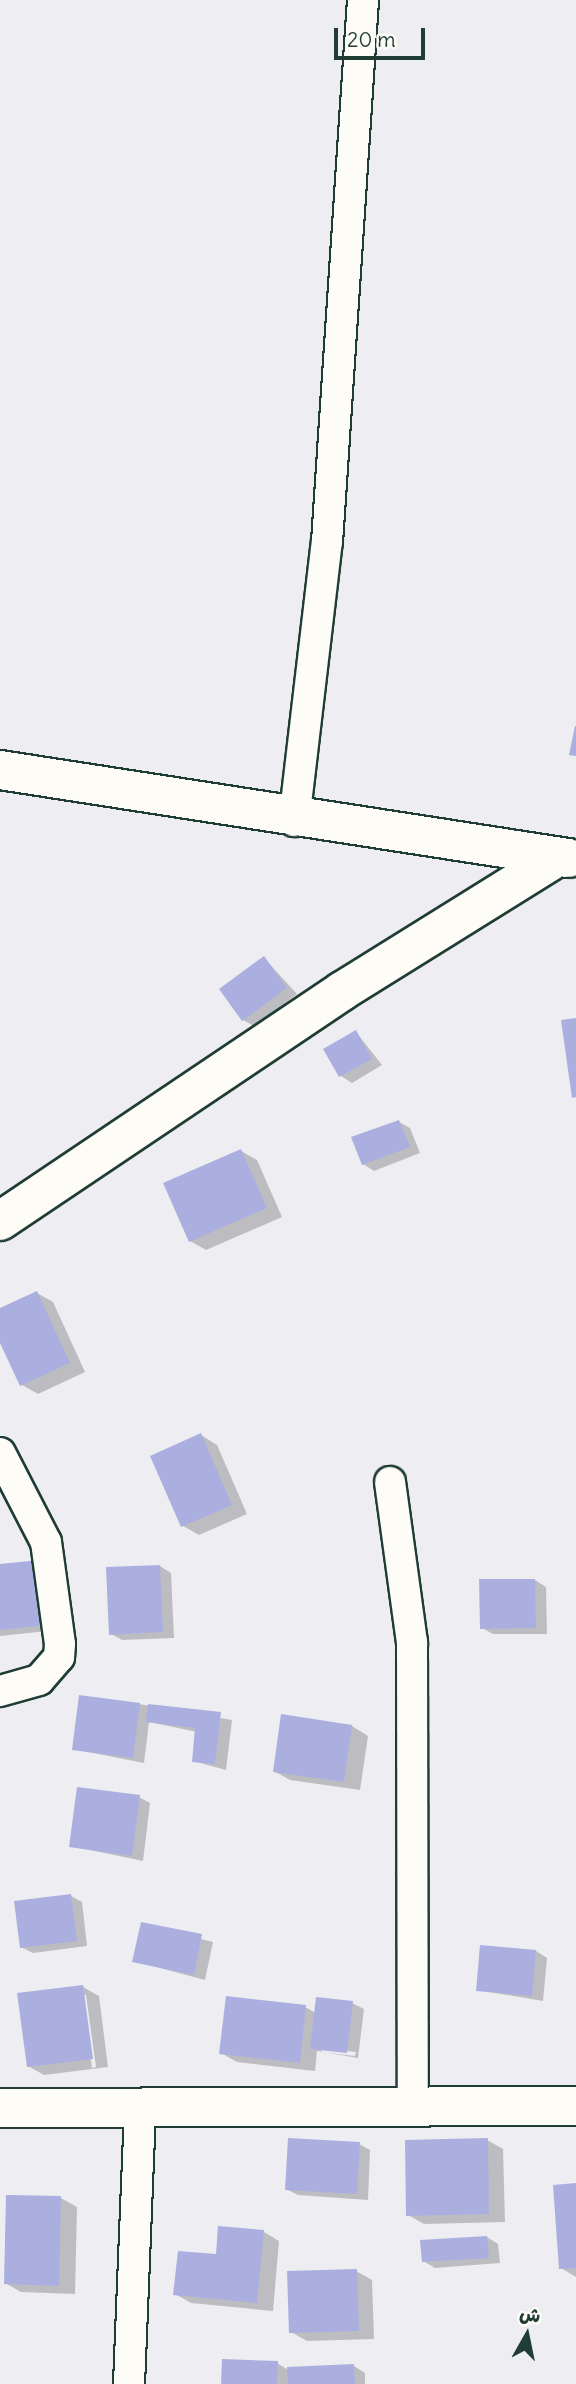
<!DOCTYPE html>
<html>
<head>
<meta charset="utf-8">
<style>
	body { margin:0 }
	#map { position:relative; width:576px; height:2384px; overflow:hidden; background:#ededf2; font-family:Delius,"Playpen Sans Arabic",sans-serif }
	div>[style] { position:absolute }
	.shadow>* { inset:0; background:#0003 }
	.building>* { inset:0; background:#abafe0 }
	.roads { filter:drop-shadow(2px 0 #1f3d34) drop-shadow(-2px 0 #1f3d34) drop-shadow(0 2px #1f3d34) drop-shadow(0 -2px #1f3d34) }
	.street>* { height:30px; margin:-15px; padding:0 15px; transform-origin:15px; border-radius:15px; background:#fdfcf7 }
	.secondary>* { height:38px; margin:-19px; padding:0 19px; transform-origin:19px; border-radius:19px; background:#fdfcf7 }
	span { translate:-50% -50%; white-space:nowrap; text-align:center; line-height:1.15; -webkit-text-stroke:6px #fdfcf7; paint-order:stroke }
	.north { position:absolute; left:492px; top:2300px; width:70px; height:70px; -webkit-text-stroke:5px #fdfcf7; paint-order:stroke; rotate:9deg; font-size:19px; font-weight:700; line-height:28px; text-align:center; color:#1f3d34 }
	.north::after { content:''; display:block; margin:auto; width:24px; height:32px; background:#1f3d34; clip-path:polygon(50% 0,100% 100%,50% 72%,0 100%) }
	.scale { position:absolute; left:334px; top:28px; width:91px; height:32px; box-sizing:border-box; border:4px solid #1f3d34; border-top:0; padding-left:9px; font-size:21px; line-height:24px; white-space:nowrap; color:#1f3d34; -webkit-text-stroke:5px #fdfcf7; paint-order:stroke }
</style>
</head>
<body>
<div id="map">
	<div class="shadow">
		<i style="clip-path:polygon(264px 958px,297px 994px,254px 1026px,243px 1020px)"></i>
		<i style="clip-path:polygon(356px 1032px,382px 1065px,352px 1083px,341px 1076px)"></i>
		<i style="clip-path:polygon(399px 1122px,410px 1128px,420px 1153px,374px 1171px,363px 1164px)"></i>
		<i style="clip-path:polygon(241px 1151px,257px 1160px,282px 1217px,206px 1250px,190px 1241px)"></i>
		<i style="clip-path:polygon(37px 1293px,53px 1302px,85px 1372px,38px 1394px,22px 1385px,0 1339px,0 1310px)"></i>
		<i style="clip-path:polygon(201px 1435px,217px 1445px,247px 1514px,199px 1535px,183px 1526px)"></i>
		<i style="clip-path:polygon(0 1566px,57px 1630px,0 1636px)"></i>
		<i style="clip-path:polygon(160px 1566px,171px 1573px,174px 1638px,122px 1640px,111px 1634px)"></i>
		<i style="clip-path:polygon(535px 1580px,546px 1587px,547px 1634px,493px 1634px,482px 1628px)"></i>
		<i style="clip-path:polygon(139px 1704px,232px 1720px,226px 1770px,193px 1761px,197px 1732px,149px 1722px,144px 1763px,73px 1749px)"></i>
		<i style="clip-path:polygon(352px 1726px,368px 1736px,360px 1790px,290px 1780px,274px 1771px)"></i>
		<i style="clip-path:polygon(139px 1797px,150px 1803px,143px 1861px,71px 1846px)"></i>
		<i style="clip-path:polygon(71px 1896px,82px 1902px,87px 1946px,33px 1953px,21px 1947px)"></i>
		<i style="clip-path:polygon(142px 1924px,213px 1942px,205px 1980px,134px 1961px)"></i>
		<i style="clip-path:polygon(536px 1951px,547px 1958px,543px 2001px,478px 1990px)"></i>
		<i style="clip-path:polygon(evenodd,83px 1987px,99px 1996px,108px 2067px,44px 2075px,28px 2066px,83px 1987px,83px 1995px,86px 1995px,96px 2067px,92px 2068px,83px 1995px)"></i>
		<i style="clip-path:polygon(evenodd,352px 2003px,364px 2009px,358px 2058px,317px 2051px,315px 2071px,237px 2062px,221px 2053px,305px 2007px,316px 2013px,352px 2003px,321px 2048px,356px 2052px,355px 2056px,321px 2052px,321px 2048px)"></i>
		<i style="clip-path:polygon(487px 2140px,503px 2149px,505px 2222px,424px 2224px,408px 2215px)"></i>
		<i style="clip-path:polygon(359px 2144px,370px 2150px,368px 2200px,298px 2195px,286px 2189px)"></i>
		<i style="clip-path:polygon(576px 2185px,576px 2277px,561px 2268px)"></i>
		<i style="clip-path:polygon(61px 2198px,77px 2207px,75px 2294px,21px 2292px,5px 2283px)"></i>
		<i style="clip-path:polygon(264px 2232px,279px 2241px,273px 2311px,191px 2303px,175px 2294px,217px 2256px)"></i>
		<i style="clip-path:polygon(487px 2237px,498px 2244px,500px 2263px,435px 2268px,423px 2261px)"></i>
		<i style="clip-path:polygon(356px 2271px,372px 2280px,374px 2339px,307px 2341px,291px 2332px)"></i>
		<i style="clip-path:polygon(277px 2363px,287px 2369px,354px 2366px,365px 2373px,365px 2384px,223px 2384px)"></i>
	</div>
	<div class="building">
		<i style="clip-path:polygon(575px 726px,576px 726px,576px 756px,569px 755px)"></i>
		<i style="clip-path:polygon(264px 956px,287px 988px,242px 1021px,219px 989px)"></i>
		<i style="clip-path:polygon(576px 1018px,576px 1097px,572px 1098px,561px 1020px)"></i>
		<i style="clip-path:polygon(356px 1030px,372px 1059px,339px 1077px,323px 1049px)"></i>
		<i style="clip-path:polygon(399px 1120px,410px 1147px,362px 1165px,351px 1137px)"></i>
		<i style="clip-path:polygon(241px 1149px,267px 1208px,189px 1242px,163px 1183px)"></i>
		<i style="clip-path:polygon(37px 1291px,70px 1363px,20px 1386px,0 1343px,0 1308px)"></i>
		<i style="clip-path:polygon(201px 1433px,232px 1505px,181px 1527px,150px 1456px)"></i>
		<i style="clip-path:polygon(40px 1560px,47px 1625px,0 1630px,0 1564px)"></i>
		<i style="clip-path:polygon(160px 1565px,163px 1632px,109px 1635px,106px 1567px)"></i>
		<i style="clip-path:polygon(479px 1579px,535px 1579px,536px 1628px,480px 1629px)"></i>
		<i style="clip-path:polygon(79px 1695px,140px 1703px,133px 1758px,72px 1750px)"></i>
		<i style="clip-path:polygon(148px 1704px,221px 1712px,215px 1764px,192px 1762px,195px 1728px,146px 1722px)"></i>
		<i style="clip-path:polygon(281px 1714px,352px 1725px,344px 1782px,273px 1772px)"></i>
		<i style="clip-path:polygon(77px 1787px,140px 1795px,132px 1856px,69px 1847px)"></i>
		<i style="clip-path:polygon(71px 1894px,77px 1941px,20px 1948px,14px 1901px)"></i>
		<i style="clip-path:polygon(141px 1922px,202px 1934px,194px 1975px,132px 1962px)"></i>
		<i style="clip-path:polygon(480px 1945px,536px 1950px,532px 1996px,476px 1991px)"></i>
		<i style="clip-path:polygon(83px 1985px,93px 2059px,27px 2067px,17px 1993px)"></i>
		<i style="clip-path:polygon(226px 1996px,306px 2005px,300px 2063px,219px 2054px)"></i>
		<i style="clip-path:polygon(316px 1997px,353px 2001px,347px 2053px,310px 2049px)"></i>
		<i style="clip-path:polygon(288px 2138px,360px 2142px,357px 2194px,285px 2190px)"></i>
		<i style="clip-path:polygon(488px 2138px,489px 2214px,406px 2216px,405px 2140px)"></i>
		<i style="clip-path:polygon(576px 2183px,576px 2268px,559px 2269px,553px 2185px)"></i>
		<i style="clip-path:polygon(6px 2195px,61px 2196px,59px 2286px,4px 2284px)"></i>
		<i style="clip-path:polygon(218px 2226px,264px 2230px,257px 2303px,173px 2295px,178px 2251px,216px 2254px)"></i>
		<i style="clip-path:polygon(487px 2236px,489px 2258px,422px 2262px,420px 2240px)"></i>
		<i style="clip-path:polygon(357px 2269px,359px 2331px,289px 2333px,287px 2271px)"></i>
		<i style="clip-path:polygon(222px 2359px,278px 2361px,277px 2384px,221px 2384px)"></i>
		<i style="clip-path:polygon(354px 2364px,355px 2384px,288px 2384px,287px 2367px)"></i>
	</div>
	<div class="roads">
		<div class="street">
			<i style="left:294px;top:821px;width:281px;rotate:-83.3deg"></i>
			<i style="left:327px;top:542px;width:543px;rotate:-86.2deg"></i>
			<i style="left:0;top:1453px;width:100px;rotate:62.7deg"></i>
			<i style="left:46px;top:1542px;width:103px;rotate:82.2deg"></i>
			<i style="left:60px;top:1644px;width:13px;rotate:94deg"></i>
			<i style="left:59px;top:1657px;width:30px;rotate:131deg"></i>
			<i style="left:39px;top:1680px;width:41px;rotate:164.2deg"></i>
			<i style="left:390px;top:1482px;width:162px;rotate:82.2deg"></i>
			<i style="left:412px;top:1642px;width:463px;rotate:89.9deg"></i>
			<i style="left:129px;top:2384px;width:277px;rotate:-87.7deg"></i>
		</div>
		<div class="secondary">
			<i style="left:0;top:770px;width:575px;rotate:8.81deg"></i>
			<i style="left:0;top:1221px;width:412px;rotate:-33.9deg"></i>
			<i style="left:342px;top:991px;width:253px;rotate:-31.9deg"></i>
			<i style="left:0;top:2108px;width:576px;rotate:-0.2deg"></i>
		</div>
	</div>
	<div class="north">ش</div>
	<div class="scale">20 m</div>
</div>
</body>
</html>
